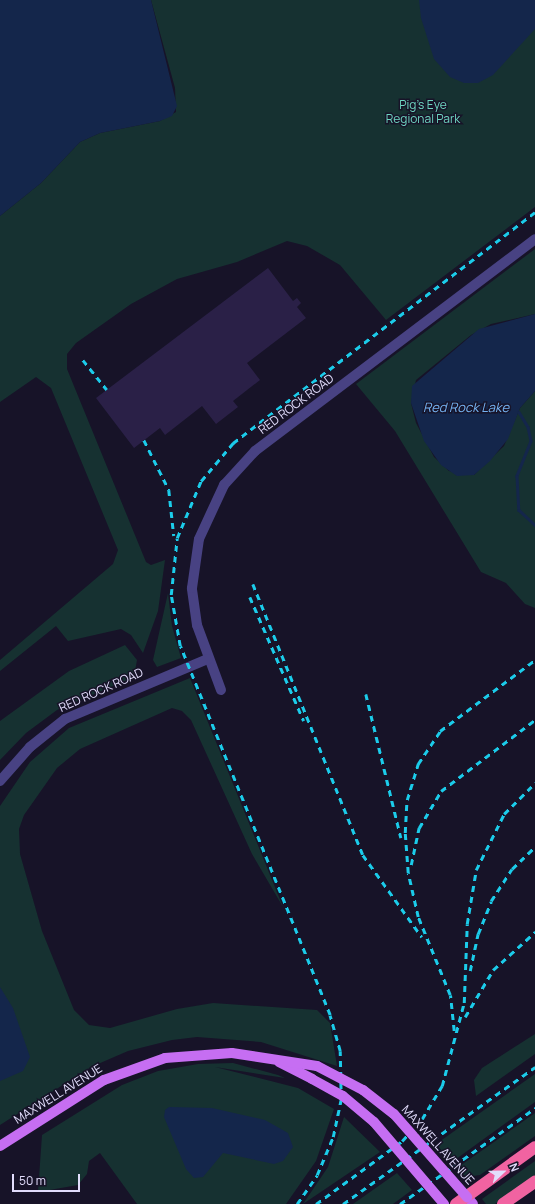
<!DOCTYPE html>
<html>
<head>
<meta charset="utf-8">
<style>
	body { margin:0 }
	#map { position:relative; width:535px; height:1204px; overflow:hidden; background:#171328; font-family:Manrope,sans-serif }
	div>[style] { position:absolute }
	.green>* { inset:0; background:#163131 }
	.water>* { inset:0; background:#14264b }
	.stream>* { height:2.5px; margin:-1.25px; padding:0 1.25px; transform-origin:1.25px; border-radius:1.25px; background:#14264b }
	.building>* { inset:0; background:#2a2047 }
	.minor>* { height:10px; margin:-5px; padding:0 5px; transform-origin:5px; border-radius:5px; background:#484283 }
	.major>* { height:10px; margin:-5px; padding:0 5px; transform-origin:5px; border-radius:5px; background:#c66ef2 }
	.highway>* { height:12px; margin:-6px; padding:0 6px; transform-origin:6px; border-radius:6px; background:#f163a1 }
	.rail>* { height:2.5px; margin-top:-1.25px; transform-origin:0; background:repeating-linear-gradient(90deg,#1bccea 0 6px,transparent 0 11px) }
	.major-bridge>* { height:10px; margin:-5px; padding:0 5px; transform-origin:5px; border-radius:5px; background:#c66ef2 }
	span { translate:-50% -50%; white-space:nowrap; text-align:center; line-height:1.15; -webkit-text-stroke:3px #171328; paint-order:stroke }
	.park-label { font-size:12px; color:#6ed6c1 }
	.street-label { font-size:12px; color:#e2ddfc }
	.water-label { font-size:13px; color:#74b2f2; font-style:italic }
	.north { position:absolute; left:483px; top:1152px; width:40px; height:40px; -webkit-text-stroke:3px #171328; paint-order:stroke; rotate:68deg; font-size:11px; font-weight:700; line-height:16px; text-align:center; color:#e2ddfc }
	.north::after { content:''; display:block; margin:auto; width:14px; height:18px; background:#e2ddfc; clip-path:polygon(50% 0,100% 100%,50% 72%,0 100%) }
	.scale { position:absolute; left:12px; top:1174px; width:68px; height:18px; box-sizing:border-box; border:2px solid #e2ddfc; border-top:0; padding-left:5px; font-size:12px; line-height:14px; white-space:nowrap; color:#e2ddfc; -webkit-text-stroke:3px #171328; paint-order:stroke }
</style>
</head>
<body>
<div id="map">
	<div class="green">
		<i style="clip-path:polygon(151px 0,535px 0,535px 207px,386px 320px,340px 265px,307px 246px,287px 241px,237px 262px,177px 279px,131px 304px,76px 343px,67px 354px,67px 369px,146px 562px,151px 565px,165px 560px,158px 611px,143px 653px,131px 635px,121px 629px,68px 641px,56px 626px,0 671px,0 660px,113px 564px,118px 550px,51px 388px,36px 377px,0 402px,0 216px,41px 183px,80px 142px,100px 133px,160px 121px,176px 112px,175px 88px)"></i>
		<i style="clip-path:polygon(535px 249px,535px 314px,491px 324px,471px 335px,416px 380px,411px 403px,416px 423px,434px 457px,449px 471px,474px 475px,504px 446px,520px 408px,535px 391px,535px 608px,525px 604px,506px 583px,481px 572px,395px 431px,356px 384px)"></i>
		<i style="clip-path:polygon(168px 593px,172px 626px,181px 658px,157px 667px,153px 660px)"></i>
		<i style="clip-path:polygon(125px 645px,137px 660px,134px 677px,57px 710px,26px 733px,0 760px,0 721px,69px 671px)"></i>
		<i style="clip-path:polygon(190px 678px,283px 907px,252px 854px,191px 720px,182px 711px,172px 708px,80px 749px,57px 768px,24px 815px,19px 829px,20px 854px,42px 931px,74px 1010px,89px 1025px,110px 1028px,177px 1009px,213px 1003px,317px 1010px,330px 1023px,337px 1066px,261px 1042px,197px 1037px,172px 1040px,128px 1051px,91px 1067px,0 1125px,0 806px,30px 762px,69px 728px)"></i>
		<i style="clip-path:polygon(535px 1034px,535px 1054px,476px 1096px,474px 1080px,482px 1068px)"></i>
		<i style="clip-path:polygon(198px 1064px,233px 1063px,278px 1075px,285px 1078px,215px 1067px,298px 1088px,334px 1109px,316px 1161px,286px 1204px,137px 1204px,100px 1153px,89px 1161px,87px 1174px,78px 1185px,38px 1192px,42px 1135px,122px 1085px,158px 1071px)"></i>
		<i style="clip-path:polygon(535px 1074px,535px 1102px,452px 1162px,436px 1144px)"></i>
		<i style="clip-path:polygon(535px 1113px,535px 1136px,480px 1175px,466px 1177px,457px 1168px)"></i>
		<i style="clip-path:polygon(344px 1117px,380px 1152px,303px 1204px,328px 1167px)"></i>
		<i style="clip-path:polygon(535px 1161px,535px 1175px,530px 1179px,495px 1204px,486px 1204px,482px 1199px)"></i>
		<i style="clip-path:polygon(397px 1173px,412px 1190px,393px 1204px,353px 1204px)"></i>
	</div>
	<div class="water">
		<i style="clip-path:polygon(0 0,151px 0,177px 106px,172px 116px,160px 121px,100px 133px,80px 142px,41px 183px,0 216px)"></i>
		<i style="clip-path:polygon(419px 0,535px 0,535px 29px,493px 75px,478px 83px,464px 83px,450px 77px,434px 59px,421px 18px)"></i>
		<i style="clip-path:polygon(535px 314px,535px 391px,520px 408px,508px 439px,490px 461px,474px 475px,457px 476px,441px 465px,424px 441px,411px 403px,412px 386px,479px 329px)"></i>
		<i style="clip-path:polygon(0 987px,13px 1008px,30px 1057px,23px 1071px,0 1081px)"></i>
		<i style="clip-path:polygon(169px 1107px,212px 1108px,265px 1120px,288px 1133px,293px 1147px,283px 1161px,274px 1164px,223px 1153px,203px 1177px,194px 1178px,186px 1169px,164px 1117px,165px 1110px)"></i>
	</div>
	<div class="stream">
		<i style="left:519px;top:412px;width:17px;rotate:59deg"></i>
		<i style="left:528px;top:427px;width:14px;rotate:78deg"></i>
		<i style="left:531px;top:441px;width:38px;rotate:112deg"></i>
		<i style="left:517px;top:476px;width:34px;rotate:87deg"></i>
		<i style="left:519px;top:510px;width:22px;rotate:43deg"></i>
	</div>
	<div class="building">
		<i style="clip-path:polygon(268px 268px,293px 301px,297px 298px,301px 303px,297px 307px,306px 318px,247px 363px,260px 380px,233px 401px,238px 407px,216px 424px,202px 406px,165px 435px,160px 428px,134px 448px,96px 398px)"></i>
	</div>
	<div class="minor">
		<i style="left:221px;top:690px;width:69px;rotate:-110.3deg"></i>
		<i style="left:197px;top:625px;width:37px;rotate:-98deg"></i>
		<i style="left:192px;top:588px;width:49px;rotate:-81.9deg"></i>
		<i style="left:199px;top:539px;width:60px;rotate:-65.2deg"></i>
		<i style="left:224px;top:485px;width:46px;rotate:-47.6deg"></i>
		<i style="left:255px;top:451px;width:351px;rotate:-37.1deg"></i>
		<i style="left:0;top:781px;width:45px;rotate:-48.6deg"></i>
		<i style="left:30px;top:747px;width:45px;rotate:-38.7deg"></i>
		<i style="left:65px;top:719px;width:155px;rotate:-22.8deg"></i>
	</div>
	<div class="major">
		<i style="left:279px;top:1062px;width:37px;rotate:27deg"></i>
		<i style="left:0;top:1146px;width:123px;rotate:-32.4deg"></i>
		<i style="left:104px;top:1080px;width:65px;rotate:-19.8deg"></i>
		<i style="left:165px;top:1058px;width:67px;rotate:-4.3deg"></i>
		<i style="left:232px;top:1053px;width:86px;rotate:8.7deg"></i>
		<i style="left:467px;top:1197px;width:9px;rotate:49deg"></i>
	</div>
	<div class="highway">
		<i style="left:456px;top:1204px;width:97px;rotate:-35.8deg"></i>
		<i style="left:503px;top:1204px;width:39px;rotate:-35deg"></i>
	</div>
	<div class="rail">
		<i style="left:83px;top:360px;width:38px;rotate:51deg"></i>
		<i style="left:144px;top:440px;width:56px;rotate:63.4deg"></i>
		<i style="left:169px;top:490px;width:46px;rotate:83.8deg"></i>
		<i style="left:253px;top:584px;width:292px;rotate:67.9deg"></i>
		<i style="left:363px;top:855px;width:101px;rotate:54.3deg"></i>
		<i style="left:250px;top:597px;width:135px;rotate:66.5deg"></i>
		<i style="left:366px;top:694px;width:148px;rotate:76.3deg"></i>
		<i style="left:411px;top:865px;width:38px;rotate:-78deg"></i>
		<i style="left:419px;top:828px;width:43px;rotate:-59.3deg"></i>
		<i style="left:441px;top:791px;width:118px;rotate:-37.1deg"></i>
		<i style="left:470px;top:971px;width:38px;rotate:-78deg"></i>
		<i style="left:478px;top:934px;width:35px;rotate:-68deg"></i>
		<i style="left:491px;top:901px;width:38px;rotate:-57deg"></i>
		<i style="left:512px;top:869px;width:32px;rotate:-44deg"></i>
		<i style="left:465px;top:1017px;width:55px;rotate:-59.2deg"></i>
		<i style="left:493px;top:970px;width:57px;rotate:-42.1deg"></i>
		<i style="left:454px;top:1031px;width:36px;rotate:-96deg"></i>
		<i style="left:450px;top:995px;width:84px;rotate:-112.3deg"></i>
		<i style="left:418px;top:917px;width:45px;rotate:-102.8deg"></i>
		<i style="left:408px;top:873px;width:40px;rotate:-94.3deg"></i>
		<i style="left:405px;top:833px;width:33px;rotate:-87deg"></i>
		<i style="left:407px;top:800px;width:38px;rotate:-73deg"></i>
		<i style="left:418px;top:764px;width:40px;rotate:-56deg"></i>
		<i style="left:440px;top:731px;width:119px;rotate:-36.8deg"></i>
		<i style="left:297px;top:1204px;width:35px;rotate:-55deg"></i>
		<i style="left:317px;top:1175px;width:41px;rotate:-67.2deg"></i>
		<i style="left:333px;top:1137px;width:38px;rotate:-78deg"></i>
		<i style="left:341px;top:1100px;width:49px;rotate:-91.2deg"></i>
		<i style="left:340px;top:1051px;width:37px;rotate:-106deg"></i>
		<i style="left:330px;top:1015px;width:398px;rotate:-112.1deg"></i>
		<i style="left:180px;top:646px;width:52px;rotate:-100deg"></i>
		<i style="left:171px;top:595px;width:57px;rotate:-84deg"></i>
		<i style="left:177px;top:538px;width:62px;rotate:-67.2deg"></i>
		<i style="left:201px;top:481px;width:50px;rotate:-49.9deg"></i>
		<i style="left:233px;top:443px;width:380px;rotate:-37.4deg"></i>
		<i style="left:316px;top:1204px;width:107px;rotate:-36.2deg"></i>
		<i style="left:402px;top:1141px;width:30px;rotate:-48deg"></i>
		<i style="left:422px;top:1119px;width:39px;rotate:-59deg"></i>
		<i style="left:442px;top:1086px;width:86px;rotate:-75.2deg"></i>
		<i style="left:464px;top:1003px;width:79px;rotate:-87.8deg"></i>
		<i style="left:467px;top:924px;width:55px;rotate:-80.5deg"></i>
		<i style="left:476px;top:870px;width:63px;rotate:-63.4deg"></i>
		<i style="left:504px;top:814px;width:44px;rotate:-45deg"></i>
		<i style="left:343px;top:1204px;width:236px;rotate:-35.5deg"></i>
		<i style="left:400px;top:1204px;width:166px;rotate:-35.4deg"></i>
	</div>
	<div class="major-bridge">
		<i style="left:317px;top:1066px;width:52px;rotate:27.6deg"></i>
		<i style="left:363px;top:1090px;width:39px;rotate:38deg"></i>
		<i style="left:394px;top:1114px;width:111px;rotate:48.7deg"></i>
		<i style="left:312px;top:1079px;width:35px;rotate:29deg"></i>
		<i style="left:343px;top:1096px;width:40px;rotate:40deg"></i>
		<i style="left:374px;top:1122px;width:108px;rotate:49.5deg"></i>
	</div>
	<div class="park-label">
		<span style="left:423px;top:112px">Pig's Eye<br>Regional Park</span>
	</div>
	<div class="street-label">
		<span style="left:296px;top:404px;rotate:-37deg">RED ROCK ROAD</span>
		<span style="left:101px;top:690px;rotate:-24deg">RED ROCK ROAD</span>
		<span style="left:58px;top:1094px;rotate:-32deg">MAXWELL AVENUE</span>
		<span style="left:438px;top:1145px;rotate:48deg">MAXWELL AVENUE</span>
	</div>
	<div class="water-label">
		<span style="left:466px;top:407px">Red Rock Lake</span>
	</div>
	<div class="north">N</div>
	<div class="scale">50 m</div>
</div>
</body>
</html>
